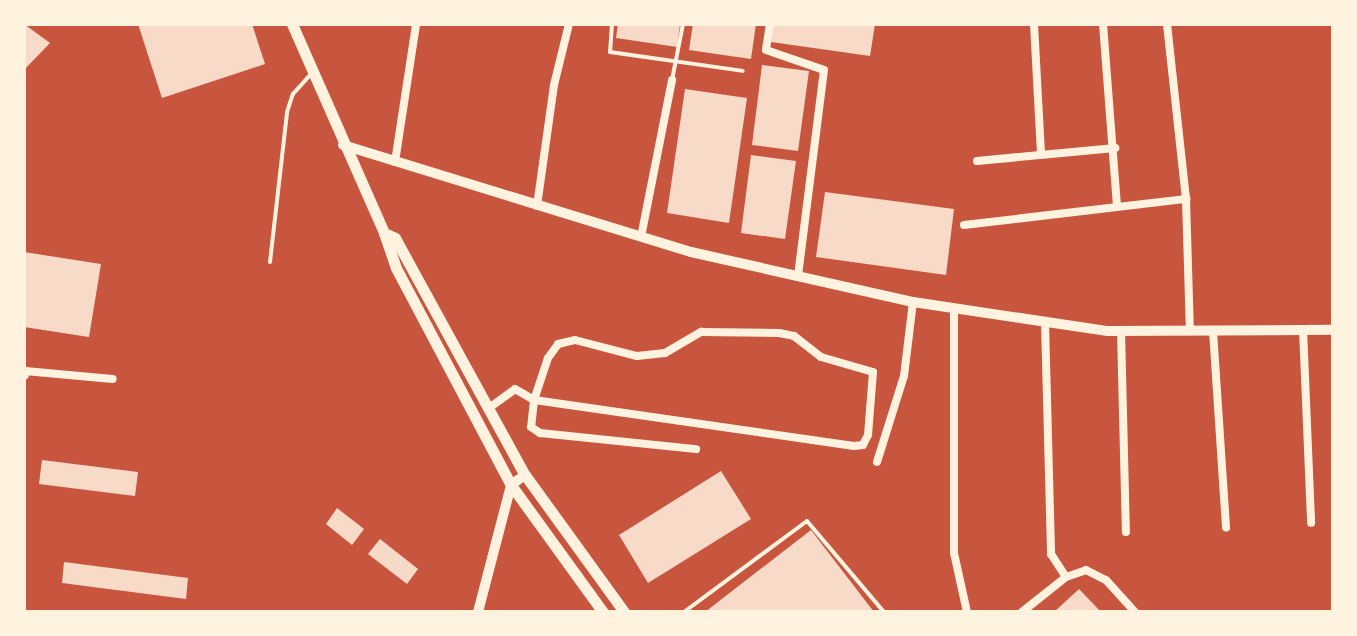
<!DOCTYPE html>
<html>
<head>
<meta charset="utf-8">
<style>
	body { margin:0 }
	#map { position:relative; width:1357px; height:636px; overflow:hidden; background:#c8553d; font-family:"DM Sans",sans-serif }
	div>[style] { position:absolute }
	.building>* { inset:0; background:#f7dbc8 }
	.service>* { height:4px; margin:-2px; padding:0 2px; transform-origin:2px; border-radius:2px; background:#fff3e0 }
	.minor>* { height:8px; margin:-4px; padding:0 4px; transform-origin:4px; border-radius:4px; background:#fff3e0 }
	.tertiary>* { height:10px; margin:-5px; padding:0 5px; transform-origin:5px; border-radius:5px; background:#fff3e0 }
	.secondary>* { height:11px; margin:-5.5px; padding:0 5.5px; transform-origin:5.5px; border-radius:5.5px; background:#fff3e0 }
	span { translate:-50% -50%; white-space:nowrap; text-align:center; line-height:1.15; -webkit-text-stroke:8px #fff3e0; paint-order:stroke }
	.frame { position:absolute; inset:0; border:26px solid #fff3e0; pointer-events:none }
</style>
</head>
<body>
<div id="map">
	<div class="building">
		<i style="clip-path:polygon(24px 24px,50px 43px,24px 70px)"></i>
		<i style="clip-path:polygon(138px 24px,252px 24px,265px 64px,162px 98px)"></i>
		<i style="clip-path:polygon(618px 24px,680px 24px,677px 47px,616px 38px)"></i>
		<i style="clip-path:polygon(693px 24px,756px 24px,751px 59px,689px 50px)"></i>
		<i style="clip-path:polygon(773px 24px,875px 24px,870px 56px,771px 42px)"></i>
		<i style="clip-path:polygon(762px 65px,809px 71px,798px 151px,752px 145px)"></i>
		<i style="clip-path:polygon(685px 89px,747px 98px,729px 223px,667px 213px)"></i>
		<i style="clip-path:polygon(751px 155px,796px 161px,785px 239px,741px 233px)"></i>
		<i style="clip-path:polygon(825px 192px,954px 209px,946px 275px,816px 257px)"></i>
		<i style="clip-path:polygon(24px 252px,101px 264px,89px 337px,24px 327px)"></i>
		<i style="clip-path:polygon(42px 460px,138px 472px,135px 496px,39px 484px)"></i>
		<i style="clip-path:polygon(721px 471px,751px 519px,648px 583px,619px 535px)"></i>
		<i style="clip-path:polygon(337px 508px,364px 529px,352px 545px,326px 524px)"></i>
		<i style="clip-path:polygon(811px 530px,874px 612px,705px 612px)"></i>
		<i style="clip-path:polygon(380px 539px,418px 569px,407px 584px,368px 554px)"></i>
		<i style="clip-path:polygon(64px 562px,188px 578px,186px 599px,62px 583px)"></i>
		<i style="clip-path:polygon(1079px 589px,1101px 612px,1054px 612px)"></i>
	</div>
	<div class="service">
		<i style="left:612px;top:24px;width:28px;rotate:94deg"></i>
		<i style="left:610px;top:52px;width:134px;rotate:8.1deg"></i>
		<i style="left:672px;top:80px;width:57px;rotate:-78.9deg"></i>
		<i style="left:270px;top:262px;width:151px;rotate:-83.5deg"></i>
		<i style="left:287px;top:112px;width:19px;rotate:-72deg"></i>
		<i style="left:293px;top:94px;width:25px;rotate:-48deg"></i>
		<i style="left:684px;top:612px;width:153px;rotate:-36.5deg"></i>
		<i style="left:807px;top:521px;width:119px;rotate:49.8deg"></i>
	</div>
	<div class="minor">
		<i style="left:770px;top:24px;width:26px;rotate:99deg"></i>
		<i style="left:766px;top:50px;width:61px;rotate:19deg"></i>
		<i style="left:824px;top:70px;width:208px;rotate:97.2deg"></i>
		<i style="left:1034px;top:24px;width:131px;rotate:86.9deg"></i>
		<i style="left:1103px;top:24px;width:182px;rotate:85.6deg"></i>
		<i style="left:1167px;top:24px;width:176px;rotate:83.8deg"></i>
		<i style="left:1186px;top:199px;width:132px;rotate:88.3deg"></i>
		<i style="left:977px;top:161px;width:139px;rotate:-5.4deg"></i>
		<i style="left:395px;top:162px;width:140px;rotate:-81.3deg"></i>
		<i style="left:537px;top:206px;width:122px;rotate:-82deg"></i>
		<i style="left:554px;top:85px;width:63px;rotate:-76.2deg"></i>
		<i style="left:964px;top:225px;width:224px;rotate:-6.7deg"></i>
		<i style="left:641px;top:237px;width:160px;rotate:-78.8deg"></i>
		<i style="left:954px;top:309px;width:244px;rotate:90deg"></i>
		<i style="left:954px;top:553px;width:60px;rotate:77.6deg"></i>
		<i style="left:1045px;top:322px;width:232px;rotate:88.5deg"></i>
		<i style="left:1051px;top:554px;width:27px;rotate:57deg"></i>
		<i style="left:1303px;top:329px;width:194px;rotate:87.6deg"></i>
		<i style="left:1121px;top:331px;width:201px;rotate:88.6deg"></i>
		<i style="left:1213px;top:331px;width:197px;rotate:86.2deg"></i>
		<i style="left:25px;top:371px;width:88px;rotate:5.2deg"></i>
		<i style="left:489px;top:408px;width:32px;rotate:-36deg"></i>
		<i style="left:515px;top:389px;width:22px;rotate:30deg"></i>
		<i style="left:534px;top:400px;width:44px;rotate:-71.6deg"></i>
		<i style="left:548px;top:358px;width:17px;rotate:-54deg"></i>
		<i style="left:558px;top:344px;width:17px;rotate:-13deg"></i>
		<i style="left:575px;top:340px;width:64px;rotate:14.5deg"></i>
		<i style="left:637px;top:356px;width:28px;rotate:-6deg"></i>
		<i style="left:665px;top:353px;width:42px;rotate:-30.3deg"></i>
		<i style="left:701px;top:332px;width:78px;rotate:0.7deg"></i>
		<i style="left:779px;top:333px;width:15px;rotate:11deg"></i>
		<i style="left:794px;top:336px;width:34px;rotate:38deg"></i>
		<i style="left:821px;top:357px;width:54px;rotate:16.1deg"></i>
		<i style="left:873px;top:372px;width:63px;rotate:94.5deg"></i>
		<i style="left:868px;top:435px;width:11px;rotate:117deg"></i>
		<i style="left:863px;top:445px;width:9px;rotate:174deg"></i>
		<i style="left:854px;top:446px;width:323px;rotate:-171.8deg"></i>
		<i style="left:534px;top:400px;width:27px;rotate:96deg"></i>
		<i style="left:531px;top:427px;width:11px;rotate:34deg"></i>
		<i style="left:540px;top:433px;width:157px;rotate:5.9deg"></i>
		<i style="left:877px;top:462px;width:90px;rotate:-72.6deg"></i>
		<i style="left:904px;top:376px;width:75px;rotate:-83.1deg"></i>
		<i style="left:1022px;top:612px;width:56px;rotate:-38.5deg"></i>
		<i style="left:1066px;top:577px;width:21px;rotate:-19deg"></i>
		<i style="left:1086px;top:570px;width:22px;rotate:27deg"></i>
		<i style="left:1106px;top:580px;width:43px;rotate:47.8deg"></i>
	</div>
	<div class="tertiary">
		<i style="left:343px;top:145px;width:364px;rotate:17.1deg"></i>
		<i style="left:691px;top:252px;width:228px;rotate:12.7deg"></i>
		<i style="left:913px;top:302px;width:197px;rotate:8.5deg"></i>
		<i style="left:1108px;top:331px;width:225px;rotate:-0.3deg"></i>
		<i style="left:24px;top:371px;width:4px;rotate:90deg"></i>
		<i style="left:478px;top:612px;width:131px;rotate:-75.4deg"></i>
		<i style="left:511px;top:485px;width:17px;rotate:-36deg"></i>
	</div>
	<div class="secondary">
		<i style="left:292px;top:24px;width:228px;rotate:66.2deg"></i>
		<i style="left:384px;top:233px;width:12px;rotate:24deg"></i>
		<i style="left:395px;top:238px;width:270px;rotate:61.3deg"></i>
		<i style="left:525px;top:475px;width:169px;rotate:54.1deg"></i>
		<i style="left:384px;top:233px;width:37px;rotate:71deg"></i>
		<i style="left:396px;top:268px;width:246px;rotate:62.1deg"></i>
		<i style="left:511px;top:485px;width:157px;rotate:54.1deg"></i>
	</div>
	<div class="frame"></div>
</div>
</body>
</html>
